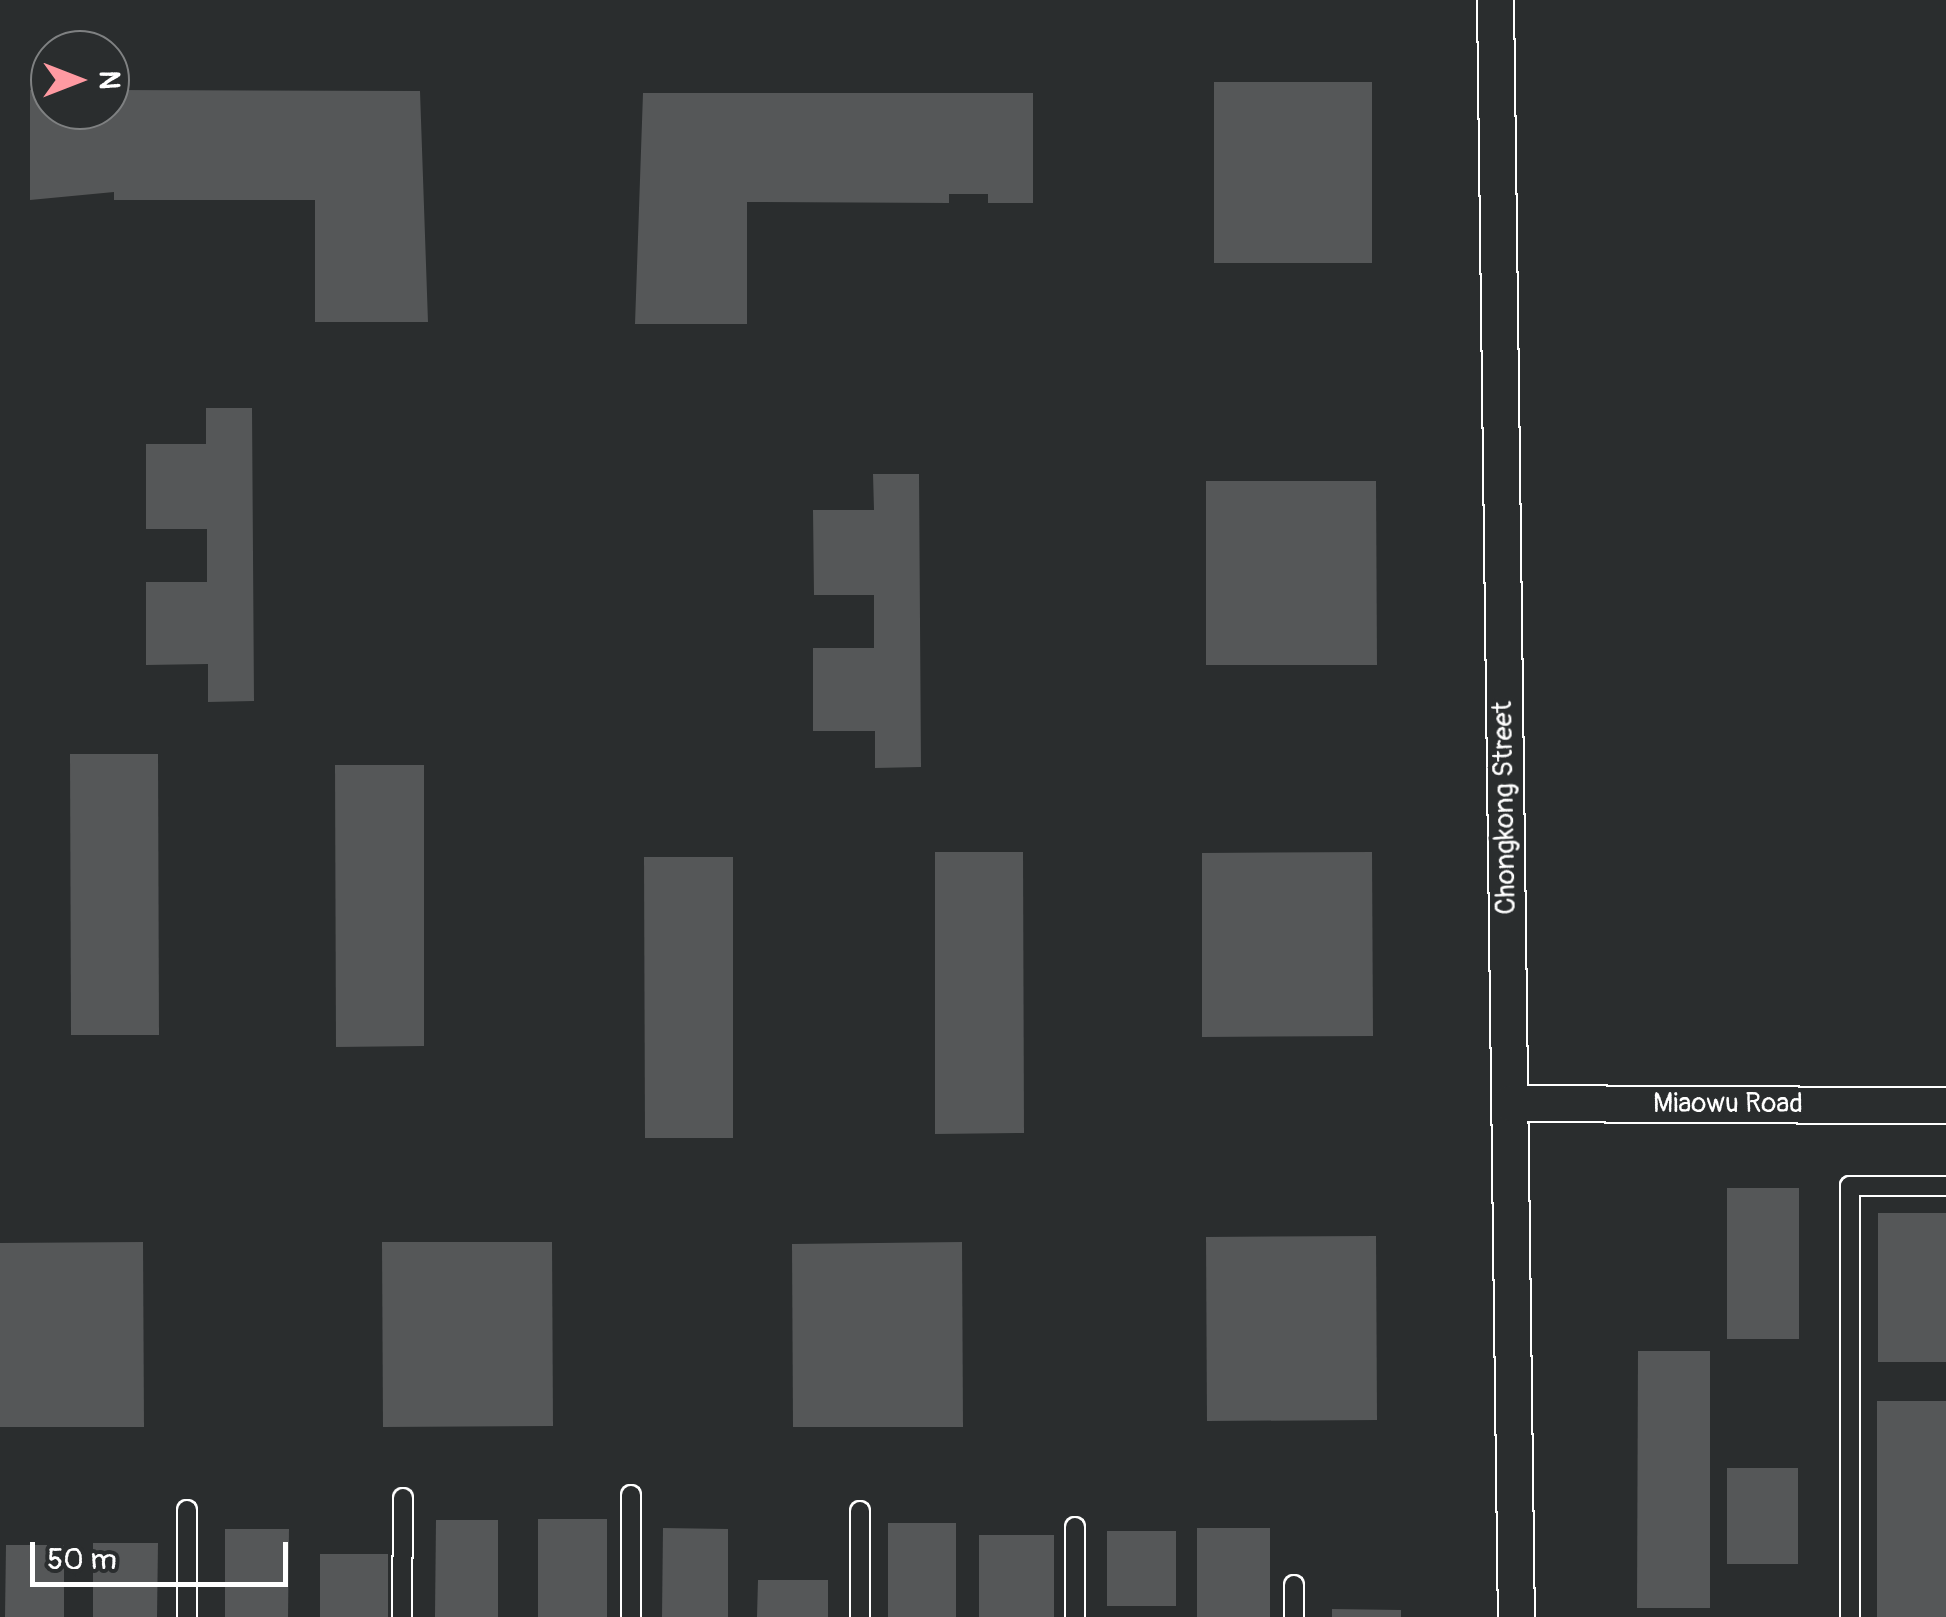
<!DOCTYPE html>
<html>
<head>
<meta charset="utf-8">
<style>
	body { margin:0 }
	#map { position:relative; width:1946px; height:1617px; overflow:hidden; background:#2a2d2e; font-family:Pangolin,sans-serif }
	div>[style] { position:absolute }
	.building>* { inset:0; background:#555758 }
	.roads { filter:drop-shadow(2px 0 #fff) drop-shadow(-2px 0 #fff) drop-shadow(0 2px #fff) drop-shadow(0 -2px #fff) }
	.lane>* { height:18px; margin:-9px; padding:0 9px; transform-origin:9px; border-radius:9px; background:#2a2d2e }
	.street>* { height:35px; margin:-17.5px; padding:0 17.5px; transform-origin:17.5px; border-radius:17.5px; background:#2a2d2e }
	span { translate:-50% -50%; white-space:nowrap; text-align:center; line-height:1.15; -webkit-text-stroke:8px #2a2d2e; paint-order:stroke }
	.street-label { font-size:28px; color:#fff }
	.north { position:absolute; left:30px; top:30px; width:100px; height:100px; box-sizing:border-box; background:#2a2d2e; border:2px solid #7f8182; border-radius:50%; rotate:90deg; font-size:28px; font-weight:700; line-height:40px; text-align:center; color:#fff }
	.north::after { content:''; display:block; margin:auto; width:35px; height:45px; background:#ff9aa2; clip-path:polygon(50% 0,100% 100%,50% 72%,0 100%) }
	.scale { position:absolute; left:30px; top:1542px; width:258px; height:45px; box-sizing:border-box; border:5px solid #fff; border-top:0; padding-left:12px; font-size:30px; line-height:35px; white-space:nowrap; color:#fff; -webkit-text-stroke:8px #2a2d2e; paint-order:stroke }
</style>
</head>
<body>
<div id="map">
	<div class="building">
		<i style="clip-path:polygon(1214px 82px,1372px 82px,1372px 263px,1214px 263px)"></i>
		<i style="clip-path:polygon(30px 90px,50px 90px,50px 110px,110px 110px,110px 90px,420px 91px,428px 322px,315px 322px,315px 200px,114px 200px,114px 192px,30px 200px)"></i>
		<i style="clip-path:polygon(643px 93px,1033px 93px,1033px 203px,988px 203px,988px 194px,949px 194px,949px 203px,747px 202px,747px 324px,635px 324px)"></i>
		<i style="clip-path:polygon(206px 408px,252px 408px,254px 701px,208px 702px,208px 664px,146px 665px,146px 582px,207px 582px,207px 529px,146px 529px,146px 444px,206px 444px)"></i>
		<i style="clip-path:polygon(873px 474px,919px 474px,921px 767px,875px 768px,875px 731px,813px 731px,813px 648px,874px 648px,874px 595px,814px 595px,813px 510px,874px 510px)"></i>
		<i style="clip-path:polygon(1206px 481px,1376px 481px,1377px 665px,1206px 665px)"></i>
		<i style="clip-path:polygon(70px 754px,158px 754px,159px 1035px,71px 1035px)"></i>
		<i style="clip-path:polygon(335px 765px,424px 765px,424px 1046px,336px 1047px)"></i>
		<i style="clip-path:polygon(935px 852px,1023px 852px,1024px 1133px,935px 1134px)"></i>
		<i style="clip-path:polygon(1372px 852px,1373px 1036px,1202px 1037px,1202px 853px)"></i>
		<i style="clip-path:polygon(644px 857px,733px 857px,733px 1138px,645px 1138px)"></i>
		<i style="clip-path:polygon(1727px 1188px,1799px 1188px,1799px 1339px,1727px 1339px)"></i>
		<i style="clip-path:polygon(1878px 1213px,1946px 1213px,1946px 1362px,1878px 1362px)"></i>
		<i style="clip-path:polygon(1376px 1236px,1377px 1420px,1207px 1421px,1206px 1237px)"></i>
		<i style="clip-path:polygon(143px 1242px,144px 1427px,0 1427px,0 1243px)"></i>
		<i style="clip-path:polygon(382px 1242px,552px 1242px,553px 1426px,383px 1427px)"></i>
		<i style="clip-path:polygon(962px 1242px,963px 1427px,793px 1427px,792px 1244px)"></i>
		<i style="clip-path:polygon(1638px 1351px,1710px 1351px,1710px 1608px,1637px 1608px)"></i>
		<i style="clip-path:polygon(1877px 1401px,1946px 1401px,1946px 1617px,1877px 1617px)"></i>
		<i style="clip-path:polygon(1727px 1468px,1798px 1468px,1798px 1564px,1727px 1564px)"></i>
		<i style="clip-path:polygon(538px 1519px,607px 1519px,607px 1617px,538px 1617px)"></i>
		<i style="clip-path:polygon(436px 1520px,498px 1520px,498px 1617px,435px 1617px)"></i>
		<i style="clip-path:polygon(888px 1523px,956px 1523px,956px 1617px,888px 1617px)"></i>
		<i style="clip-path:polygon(663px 1528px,728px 1529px,728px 1617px,662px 1617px)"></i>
		<i style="clip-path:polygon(1197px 1528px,1270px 1528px,1270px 1617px,1197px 1617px)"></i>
		<i style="clip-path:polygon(225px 1529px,289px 1529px,288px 1617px,225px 1617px)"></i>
		<i style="clip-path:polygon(1107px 1531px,1176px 1531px,1176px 1606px,1107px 1606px)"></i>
		<i style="clip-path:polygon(979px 1535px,1054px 1535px,1054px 1617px,979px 1617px)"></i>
		<i style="clip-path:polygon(93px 1543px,158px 1543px,157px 1617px,93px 1617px)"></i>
		<i style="clip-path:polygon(6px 1545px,64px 1545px,64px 1617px,5px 1617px)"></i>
		<i style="clip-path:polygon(320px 1554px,388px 1554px,388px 1617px,320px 1617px)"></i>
		<i style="clip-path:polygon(758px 1580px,828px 1580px,828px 1617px,757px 1617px)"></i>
		<i style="clip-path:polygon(1332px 1609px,1401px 1610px,1401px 1617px,1332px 1617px)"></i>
	</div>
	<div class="roads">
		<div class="lane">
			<i style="left:187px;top:1617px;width:107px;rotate:-90deg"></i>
			<i style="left:402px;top:1617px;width:119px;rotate:-89.5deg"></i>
			<i style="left:631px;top:1617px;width:122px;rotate:-90deg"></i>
			<i style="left:860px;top:1617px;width:106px;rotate:-90deg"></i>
			<i style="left:1075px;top:1617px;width:90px;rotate:-90deg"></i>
			<i style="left:1294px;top:1617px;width:32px;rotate:-90deg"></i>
			<i style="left:1850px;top:1617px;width:431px;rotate:-90deg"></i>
			<i style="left:1850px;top:1186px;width:96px"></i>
		</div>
		<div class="street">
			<i style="left:1495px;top:0;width:1617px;rotate:89.26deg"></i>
			<i style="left:1509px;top:1103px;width:437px;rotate:0.3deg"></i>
		</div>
	</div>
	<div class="street-label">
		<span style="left:1505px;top:808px;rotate:-91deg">Chongkong Street</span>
		<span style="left:1728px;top:1104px">Miaowu Road</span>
	</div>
	<div class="north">N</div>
	<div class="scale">50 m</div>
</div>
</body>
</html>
